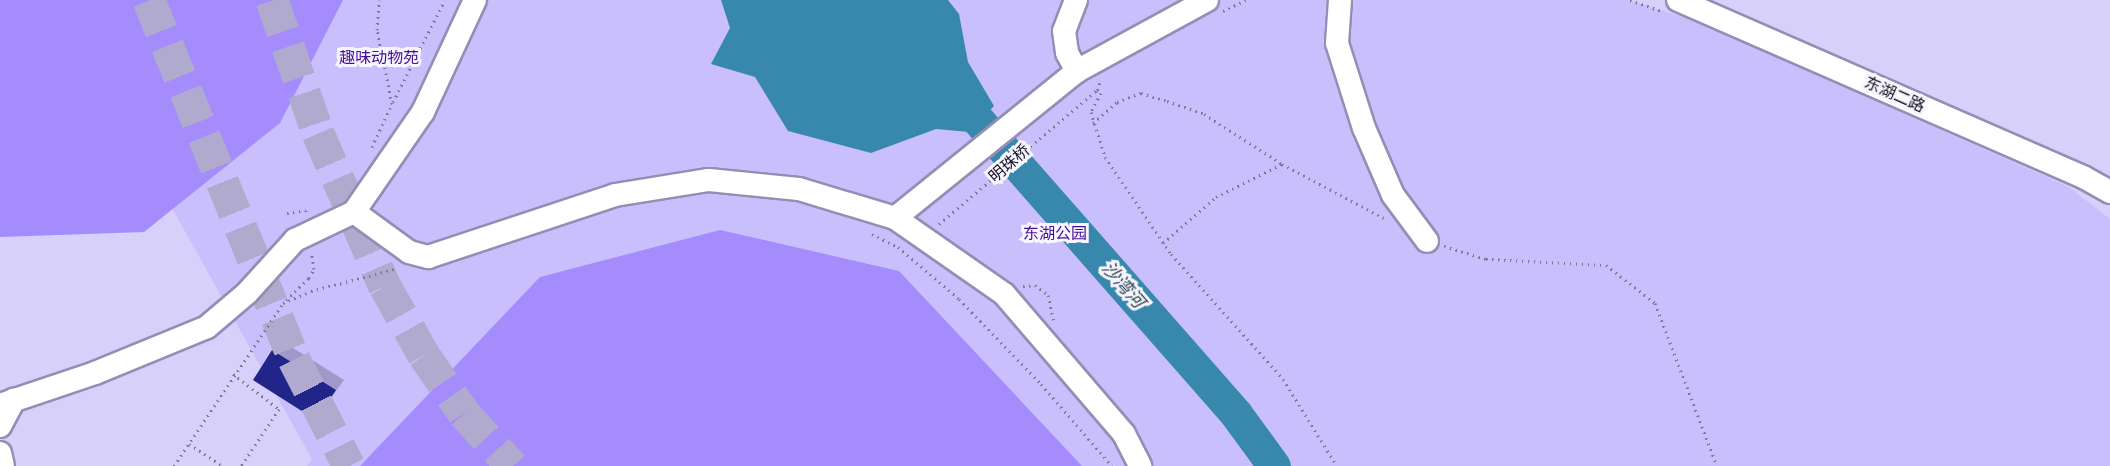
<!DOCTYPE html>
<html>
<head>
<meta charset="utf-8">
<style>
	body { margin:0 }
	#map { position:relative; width:2110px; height:466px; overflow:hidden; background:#d7d0fa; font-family:"PT Sans","Noto Sans SC",sans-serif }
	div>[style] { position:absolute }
	.green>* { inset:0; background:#c9bffc }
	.forest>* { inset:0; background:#a58cfc }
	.water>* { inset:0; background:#3888ae }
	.shadow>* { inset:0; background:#0003 }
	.river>* { height:33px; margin:-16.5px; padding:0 16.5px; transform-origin:16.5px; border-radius:16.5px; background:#3888ae }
	.building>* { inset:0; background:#212589 }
	.highway-tunnel>* { height:33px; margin-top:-16.5px; transform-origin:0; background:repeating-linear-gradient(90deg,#b0aacf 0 33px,transparent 0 49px) }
	.path>* { height:3px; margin-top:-1.5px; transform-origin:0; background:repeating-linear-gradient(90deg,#7e7997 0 1.5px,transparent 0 6px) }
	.roads { filter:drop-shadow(2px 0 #948eb5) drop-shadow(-2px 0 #948eb5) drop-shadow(0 2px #948eb5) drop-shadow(0 -2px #948eb5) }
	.minor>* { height:22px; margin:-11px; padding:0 11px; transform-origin:11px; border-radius:11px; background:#fff }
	span { translate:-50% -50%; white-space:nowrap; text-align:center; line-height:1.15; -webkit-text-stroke:6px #f7f6ff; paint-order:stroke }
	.park-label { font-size:16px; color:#470e96 }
	.street-label { font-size:16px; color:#151221 }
	.water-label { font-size:18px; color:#253e4b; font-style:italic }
</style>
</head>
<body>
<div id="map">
	<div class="green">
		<i style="clip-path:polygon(0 0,1629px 0,1698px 22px,2069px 187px,2110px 219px,2110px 466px,307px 466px,312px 459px,162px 190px)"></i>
	</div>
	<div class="forest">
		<i style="clip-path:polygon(0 0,343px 0,280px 123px,144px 232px,0 237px)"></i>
		<i style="clip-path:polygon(720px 230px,899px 271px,1082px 466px,360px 466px,540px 277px)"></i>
	</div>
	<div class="water">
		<i style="clip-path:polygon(721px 0,948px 0,959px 14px,968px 62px,994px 106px,969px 132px,936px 129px,871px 153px,788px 131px,755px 77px,711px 64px,730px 28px)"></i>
	</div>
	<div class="shadow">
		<i style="clip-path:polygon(282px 341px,344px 380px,316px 418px,255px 379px)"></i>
	</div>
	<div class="river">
		<i style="left:949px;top:87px;width:435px;rotate:48.7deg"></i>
		<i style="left:1236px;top:414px;width:64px;rotate:53.8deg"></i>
	</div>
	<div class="building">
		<i style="clip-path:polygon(272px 350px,336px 390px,316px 420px,253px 380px)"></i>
	</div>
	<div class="highway-tunnel">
		<i style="left:149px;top:0;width:387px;rotate:68deg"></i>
		<i style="left:294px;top:359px;width:120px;rotate:62.8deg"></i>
		<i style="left:272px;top:0;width:141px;rotate:70.9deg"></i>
		<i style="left:318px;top:133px;width:167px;rotate:66.4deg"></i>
		<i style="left:385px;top:286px;width:79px;rotate:60.5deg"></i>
		<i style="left:424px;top:355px;width:70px;rotate:55.4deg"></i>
		<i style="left:464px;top:413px;width:72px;rotate:47.8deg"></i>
	</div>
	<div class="path">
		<i style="left:1630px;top:0;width:34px;rotate:19deg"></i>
		<i style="left:1223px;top:11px;width:25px;rotate:-26deg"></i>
		<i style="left:1097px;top:90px;width:5px;rotate:37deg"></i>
		<i style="left:1101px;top:93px;width:21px;rotate:118deg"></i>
		<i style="left:1091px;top:112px;width:47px;rotate:72.7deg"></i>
		<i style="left:1105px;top:157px;width:117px;rotate:55.8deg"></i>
		<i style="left:1171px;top:254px;width:168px;rotate:48.1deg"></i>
		<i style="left:1283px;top:379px;width:102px;rotate:58.2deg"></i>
		<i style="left:393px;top:102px;width:114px;rotate:-63deg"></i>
		<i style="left:1093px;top:123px;width:32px;rotate:-41deg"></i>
		<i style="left:1117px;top:102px;width:26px;rotate:-21deg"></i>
		<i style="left:1141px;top:93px;width:27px;rotate:17deg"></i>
		<i style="left:1167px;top:101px;width:39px;rotate:19deg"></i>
		<i style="left:1204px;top:114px;width:93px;rotate:32.7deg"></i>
		<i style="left:1282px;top:164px;width:115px;rotate:27.9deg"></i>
		<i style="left:372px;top:147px;width:47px;rotate:-65.1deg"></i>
		<i style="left:392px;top:104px;width:76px;rotate:-101.5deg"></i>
		<i style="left:377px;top:30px;width:30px;rotate:-86deg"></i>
		<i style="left:287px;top:213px;width:19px;rotate:-9deg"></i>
		<i style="left:306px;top:210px;width:3px;rotate:90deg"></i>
		<i style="left:939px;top:224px;width:207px;rotate:-40.3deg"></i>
		<i style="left:1097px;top:90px;width:11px;rotate:-68deg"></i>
		<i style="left:872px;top:234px;width:29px;rotate:27deg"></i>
		<i style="left:898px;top:247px;width:80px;rotate:40.4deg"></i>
		<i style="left:959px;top:299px;width:118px;rotate:46deg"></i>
		<i style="left:1041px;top:384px;width:108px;rotate:49.1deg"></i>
		<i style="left:1163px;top:243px;width:70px;rotate:-41deg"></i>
		<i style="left:1216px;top:197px;width:74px;rotate:-26.6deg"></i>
		<i style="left:1444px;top:246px;width:44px;rotate:17.2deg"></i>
		<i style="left:1486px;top:259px;width:120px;rotate:2.9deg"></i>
		<i style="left:1606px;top:265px;width:62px;rotate:37.8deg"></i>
		<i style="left:1655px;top:303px;width:174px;rotate:69.2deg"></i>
		<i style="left:1023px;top:286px;width:12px;rotate:-5deg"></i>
		<i style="left:1035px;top:285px;width:16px;rotate:38deg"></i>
		<i style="left:1048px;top:295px;width:27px;rotate:77deg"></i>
		<i style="left:286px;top:300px;width:32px;rotate:-44deg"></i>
		<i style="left:309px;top:278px;width:10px;rotate:-61deg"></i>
		<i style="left:314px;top:269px;width:14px;rotate:-98deg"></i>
		<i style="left:233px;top:374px;width:58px;rotate:37.3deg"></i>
		<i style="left:279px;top:409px;width:69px;rotate:123.7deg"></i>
		<i style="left:189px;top:444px;width:40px;rotate:32.9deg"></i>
		<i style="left:174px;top:466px;width:196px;rotate:-56.2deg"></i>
		<i style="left:283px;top:303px;width:30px;rotate:-23deg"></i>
		<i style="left:311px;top:291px;width:90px;rotate:-14.8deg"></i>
	</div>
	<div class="roads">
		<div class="minor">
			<i style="left:1076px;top:0;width:33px;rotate:111deg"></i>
			<i style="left:1064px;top:31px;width:22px;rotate:82deg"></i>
			<i style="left:1067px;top:53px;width:21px;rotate:61deg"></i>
			<i style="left:1340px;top:0;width:43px;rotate:94deg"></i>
			<i style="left:1337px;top:43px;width:89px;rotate:72.4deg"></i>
			<i style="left:1364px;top:128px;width:73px;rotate:66.6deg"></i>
			<i style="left:1393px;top:195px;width:57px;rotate:53.5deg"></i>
			<i style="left:1678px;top:0;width:444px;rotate:23.6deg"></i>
			<i style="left:2085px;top:178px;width:29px;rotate:29deg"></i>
			<i style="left:354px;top:212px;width:68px;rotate:36deg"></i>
			<i style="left:409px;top:252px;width:20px;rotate:15deg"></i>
			<i style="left:428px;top:257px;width:197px;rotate:-18.3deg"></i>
			<i style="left:615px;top:195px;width:95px;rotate:-9.1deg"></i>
			<i style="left:709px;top:180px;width:90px;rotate:5.7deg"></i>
			<i style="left:799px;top:189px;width:100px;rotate:16.8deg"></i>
			<i style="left:895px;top:218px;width:133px;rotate:34.9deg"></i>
			<i style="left:1004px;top:294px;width:184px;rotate:49.4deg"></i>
			<i style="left:1124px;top:434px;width:36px;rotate:63deg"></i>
			<i style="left:895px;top:218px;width:234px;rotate:-38.9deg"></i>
			<i style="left:1077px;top:71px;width:148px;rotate:-28.6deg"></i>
			<i style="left:0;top:405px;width:100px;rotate:-18.6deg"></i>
			<i style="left:95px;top:373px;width:121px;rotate:-22.3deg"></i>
			<i style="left:207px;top:327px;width:52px;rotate:-40.4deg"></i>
			<i style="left:247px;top:293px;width:72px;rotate:-47.8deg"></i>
			<i style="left:295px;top:240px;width:65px;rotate:-25.4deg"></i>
			<i style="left:354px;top:212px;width:121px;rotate:-55.4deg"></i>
			<i style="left:423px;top:112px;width:123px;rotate:-65.1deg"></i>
			<i style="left:0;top:426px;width:30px;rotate:-62deg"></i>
			<i style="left:0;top:453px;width:13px;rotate:77deg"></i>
		</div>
	</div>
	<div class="park-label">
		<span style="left:379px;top:57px">趣味动物苑</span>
		<span style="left:1055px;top:233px">东湖公园</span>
	</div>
	<div class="street-label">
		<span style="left:1895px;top:94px;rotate:24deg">东湖二路</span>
		<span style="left:1009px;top:163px;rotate:-41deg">明珠桥</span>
	</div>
	<div class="water-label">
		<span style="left:1123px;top:285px;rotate:49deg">沙湾河</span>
	</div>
</div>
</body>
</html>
